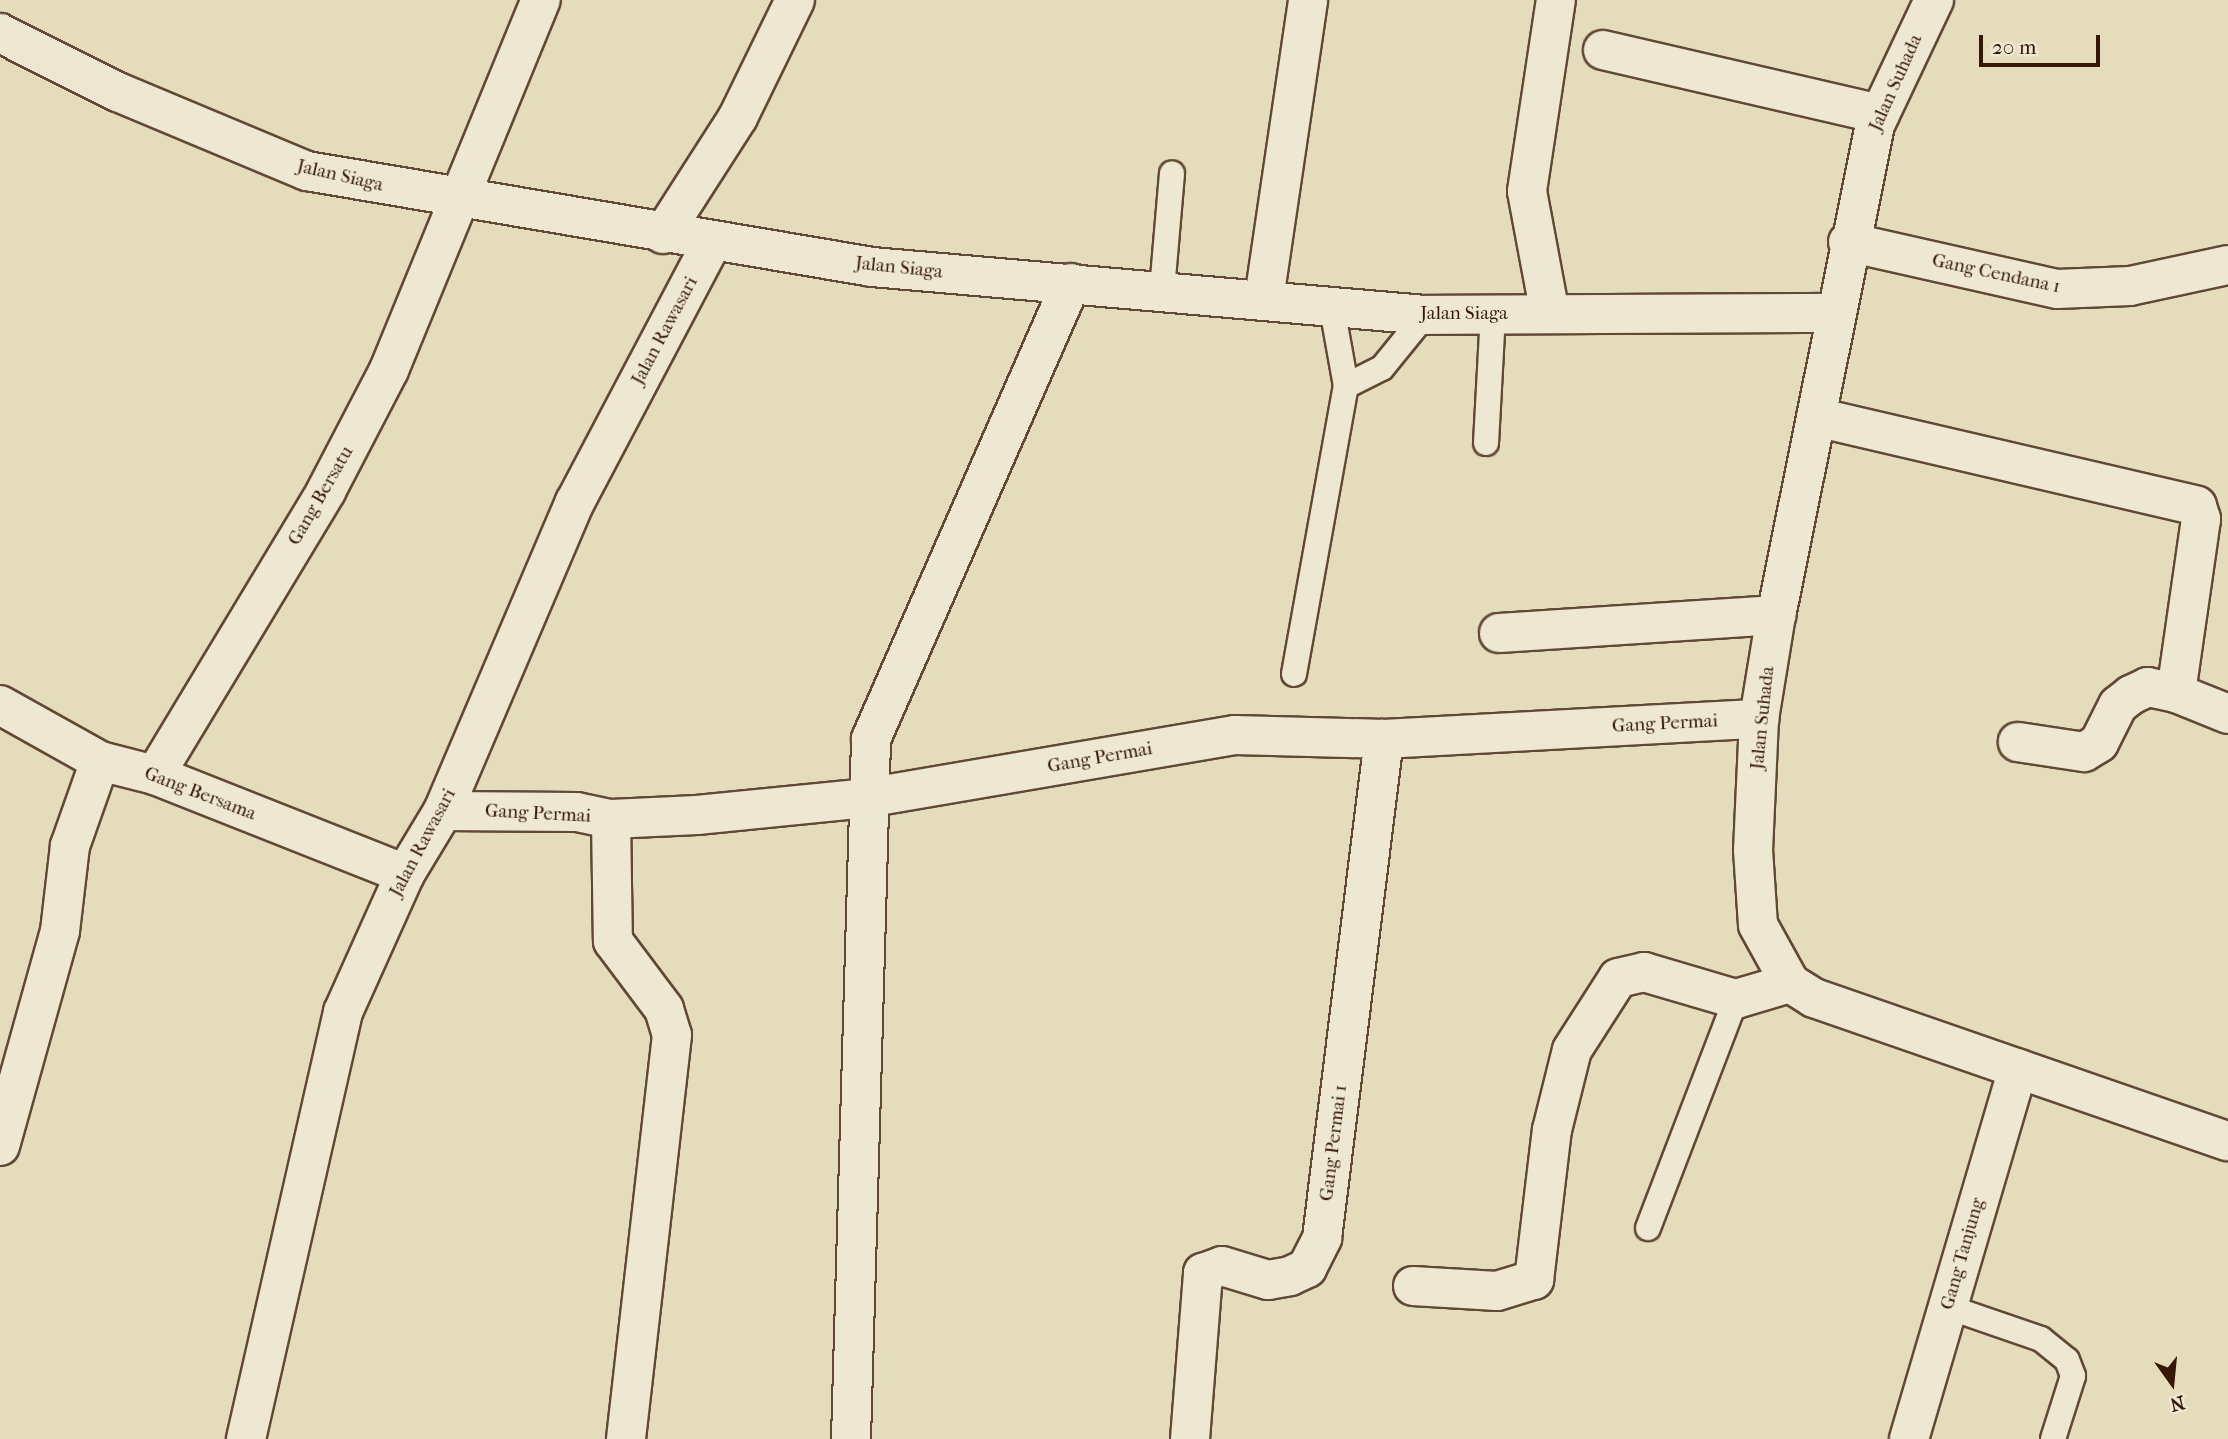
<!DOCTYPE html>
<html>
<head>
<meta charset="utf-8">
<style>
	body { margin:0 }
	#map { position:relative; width:2228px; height:1439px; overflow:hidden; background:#e5dcbc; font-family:"IM FELL French Canon",serif }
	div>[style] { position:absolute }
	.roads { filter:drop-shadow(2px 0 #624835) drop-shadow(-2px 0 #624835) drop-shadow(0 2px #624835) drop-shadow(0 -2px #624835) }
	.lane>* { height:24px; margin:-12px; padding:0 12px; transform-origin:12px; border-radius:12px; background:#eee8d3 }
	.street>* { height:38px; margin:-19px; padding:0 19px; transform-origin:19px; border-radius:19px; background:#eee8d3 }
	span { translate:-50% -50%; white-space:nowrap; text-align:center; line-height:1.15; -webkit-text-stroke:6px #eee8d3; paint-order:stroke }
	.street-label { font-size:19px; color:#361708 }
	.north { position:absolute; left:2137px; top:1348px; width:70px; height:70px; -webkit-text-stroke:5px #eee8d3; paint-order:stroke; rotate:165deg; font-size:19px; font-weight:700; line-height:28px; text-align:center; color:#361708 }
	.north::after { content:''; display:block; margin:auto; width:24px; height:32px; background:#361708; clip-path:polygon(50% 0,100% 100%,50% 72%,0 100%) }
	.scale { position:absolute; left:1979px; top:35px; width:121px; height:32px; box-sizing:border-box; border:4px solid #361708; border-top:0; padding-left:9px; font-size:21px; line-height:24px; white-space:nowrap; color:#361708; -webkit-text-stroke:5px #eee8d3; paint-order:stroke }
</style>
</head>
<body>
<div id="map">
	<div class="roads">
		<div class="lane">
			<i style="left:1162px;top:290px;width:117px;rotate:-85.1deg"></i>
			<i style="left:1346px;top:386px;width:40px;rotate:-26.6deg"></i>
			<i style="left:1382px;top:368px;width:68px;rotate:-50.9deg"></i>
			<i style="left:1486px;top:443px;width:129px;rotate:-86.9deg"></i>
			<i style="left:1294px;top:674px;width:293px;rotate:-79.8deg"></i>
			<i style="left:1346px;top:386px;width:79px;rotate:-100.2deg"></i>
			<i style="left:1648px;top:1228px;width:245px;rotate:-69deg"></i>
			<i style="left:1948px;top:1307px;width:98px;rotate:19deg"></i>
			<i style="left:2041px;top:1339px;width:33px;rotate:39deg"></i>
			<i style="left:2067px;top:1360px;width:17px;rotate:69deg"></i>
			<i style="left:2073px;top:1376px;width:66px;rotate:107.6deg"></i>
		</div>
		<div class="street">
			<i style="left:1934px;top:0;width:138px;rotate:115.3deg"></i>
			<i style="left:1875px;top:125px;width:500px;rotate:101.4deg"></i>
			<i style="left:1776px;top:615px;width:105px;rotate:99.3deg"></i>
			<i style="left:1759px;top:719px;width:131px;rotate:92.6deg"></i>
			<i style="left:1753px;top:850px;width:75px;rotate:86.2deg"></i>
			<i style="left:1758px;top:925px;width:66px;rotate:61.1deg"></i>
			<i style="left:1790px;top:983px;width:28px;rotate:32deg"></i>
			<i style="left:1814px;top:998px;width:438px;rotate:19.1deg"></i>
			<i style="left:0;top:33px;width:132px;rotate:26.6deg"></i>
			<i style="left:118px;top:92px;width:205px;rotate:22.7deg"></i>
			<i style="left:307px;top:171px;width:573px;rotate:9.64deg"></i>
			<i style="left:872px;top:267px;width:555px;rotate:4.96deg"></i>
			<i style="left:1425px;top:315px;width:409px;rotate:-0.3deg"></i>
			<i style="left:1603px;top:50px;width:284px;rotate:13deg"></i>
			<i style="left:663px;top:234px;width:139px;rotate:-57.3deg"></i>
			<i style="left:738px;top:117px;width:130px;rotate:-64deg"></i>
			<i style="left:1848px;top:242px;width:214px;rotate:12.7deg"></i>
			<i style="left:2057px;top:289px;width:73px;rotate:-2.4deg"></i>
			<i style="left:2130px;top:286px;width:100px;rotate:-12.1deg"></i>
			<i style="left:1264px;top:299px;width:302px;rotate:-81.6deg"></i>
			<i style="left:1550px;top:314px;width:125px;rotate:-100.6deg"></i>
			<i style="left:1527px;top:191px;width:193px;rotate:-81.4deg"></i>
			<i style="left:1816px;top:417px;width:391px;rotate:13.1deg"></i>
			<i style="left:2197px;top:506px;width:14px;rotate:73deg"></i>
			<i style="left:2201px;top:519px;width:176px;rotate:98.2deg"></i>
			<i style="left:2176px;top:693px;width:29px;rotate:-168deg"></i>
			<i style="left:2148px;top:687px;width:19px;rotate:155deg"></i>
			<i style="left:2131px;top:695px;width:16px;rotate:142deg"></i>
			<i style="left:2118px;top:705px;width:42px;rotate:116.6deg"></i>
			<i style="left:2099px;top:743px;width:17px;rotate:149deg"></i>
			<i style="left:2084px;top:752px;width:67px;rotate:-171.4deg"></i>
			<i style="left:1499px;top:633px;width:278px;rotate:-3.7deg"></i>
			<i style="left:2176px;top:693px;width:56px;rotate:22deg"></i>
			<i style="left:0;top:705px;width:115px;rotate:29.2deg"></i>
			<i style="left:100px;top:761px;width:57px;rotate:14.3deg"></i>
			<i style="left:155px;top:775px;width:269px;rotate:21.6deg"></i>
			<i style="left:155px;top:775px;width:332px;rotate:-58.9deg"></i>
			<i style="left:326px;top:491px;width:136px;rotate:-62.5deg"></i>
			<i style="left:389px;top:370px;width:400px;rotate:-67.7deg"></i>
			<i style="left:443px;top:811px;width:134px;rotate:0.4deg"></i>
			<i style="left:577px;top:812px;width:35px;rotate:12deg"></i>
			<i style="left:611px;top:819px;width:86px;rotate:-2.7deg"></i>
			<i style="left:697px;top:815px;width:170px;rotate:-5.7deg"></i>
			<i style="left:866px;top:798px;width:374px;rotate:-9.7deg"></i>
			<i style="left:1235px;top:735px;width:149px;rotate:1.5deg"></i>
			<i style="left:1384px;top:739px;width:376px;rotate:-3.1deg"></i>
			<i style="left:611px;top:819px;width:122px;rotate:89.1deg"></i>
			<i style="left:613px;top:941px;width:85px;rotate:53.1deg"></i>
			<i style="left:664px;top:1009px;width:27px;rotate:73deg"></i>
			<i style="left:672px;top:1035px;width:407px;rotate:96.5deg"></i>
			<i style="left:0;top:1146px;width:223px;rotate:-74.4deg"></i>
			<i style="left:60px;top:931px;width:86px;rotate:-83.3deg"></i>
			<i style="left:70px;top:846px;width:90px;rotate:-70.6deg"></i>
			<i style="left:1413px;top:1286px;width:84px;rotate:3.4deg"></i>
			<i style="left:1497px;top:1291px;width:39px;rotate:-17deg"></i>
			<i style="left:1534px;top:1280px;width:151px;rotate:-83.2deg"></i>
			<i style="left:1552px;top:1130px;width:82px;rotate:-76deg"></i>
			<i style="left:1572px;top:1050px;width:85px;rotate:-57.4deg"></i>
			<i style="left:1618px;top:978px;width:27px;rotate:-13deg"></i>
			<i style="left:1644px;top:972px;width:96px;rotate:16.4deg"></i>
			<i style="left:1736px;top:999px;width:56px;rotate:-16.5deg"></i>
			<i style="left:246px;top:1439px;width:438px;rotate:-77.2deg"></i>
			<i style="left:343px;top:1012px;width:151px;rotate:-65.8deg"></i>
			<i style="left:405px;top:874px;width:74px;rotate:-58.9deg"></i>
			<i style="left:443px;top:811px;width:336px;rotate:-66.9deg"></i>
			<i style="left:575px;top:502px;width:294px;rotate:-62.2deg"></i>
			<i style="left:851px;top:1439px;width:700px;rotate:-88.36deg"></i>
			<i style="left:871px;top:739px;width:498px;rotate:-66.3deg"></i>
			<i style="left:1190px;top:1439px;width:167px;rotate:-85.5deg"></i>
			<i style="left:1203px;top:1273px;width:20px;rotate:-20deg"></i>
			<i style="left:1222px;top:1266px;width:48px;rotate:16.9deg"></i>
			<i style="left:1268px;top:1280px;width:22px;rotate:-10deg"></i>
			<i style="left:1290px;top:1276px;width:19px;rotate:-25deg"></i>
			<i style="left:1307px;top:1268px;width:34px;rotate:-63deg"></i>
			<i style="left:1322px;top:1238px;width:503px;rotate:-82.92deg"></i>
			<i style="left:1909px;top:1439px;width:386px;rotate:-73.6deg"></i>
		</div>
	</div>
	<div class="street-label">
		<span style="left:1896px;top:83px;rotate:-66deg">Jalan Suhada</span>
		<span style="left:340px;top:176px;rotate:13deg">Jalan Siaga</span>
		<span style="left:899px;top:268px;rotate:6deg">Jalan Siaga</span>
		<span style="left:1996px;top:274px;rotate:12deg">Gang Cendana 1</span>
		<span style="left:1464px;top:314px">Jalan Siaga</span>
		<span style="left:665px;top:331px;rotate:-62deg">Jalan Rawasari</span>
		<span style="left:321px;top:496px;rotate:-60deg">Gang Bersatu</span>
		<span style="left:1763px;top:718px;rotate:-84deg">Jalan Suhada</span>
		<span style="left:1665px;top:724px;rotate:-3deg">Gang Permai</span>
		<span style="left:1100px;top:758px;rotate:-10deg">Gang Permai</span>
		<span style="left:200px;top:794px;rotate:21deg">Gang Bersama</span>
		<span style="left:538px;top:814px;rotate:3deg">Gang Permai</span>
		<span style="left:423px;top:843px;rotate:-62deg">Jalan Rawasari</span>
		<span style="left:1334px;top:1143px;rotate:-83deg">Gang Permai 1</span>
		<span style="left:1963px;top:1254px;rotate:-74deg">Gang Tanjung</span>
	</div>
	<div class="north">N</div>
	<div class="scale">20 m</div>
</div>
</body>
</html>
